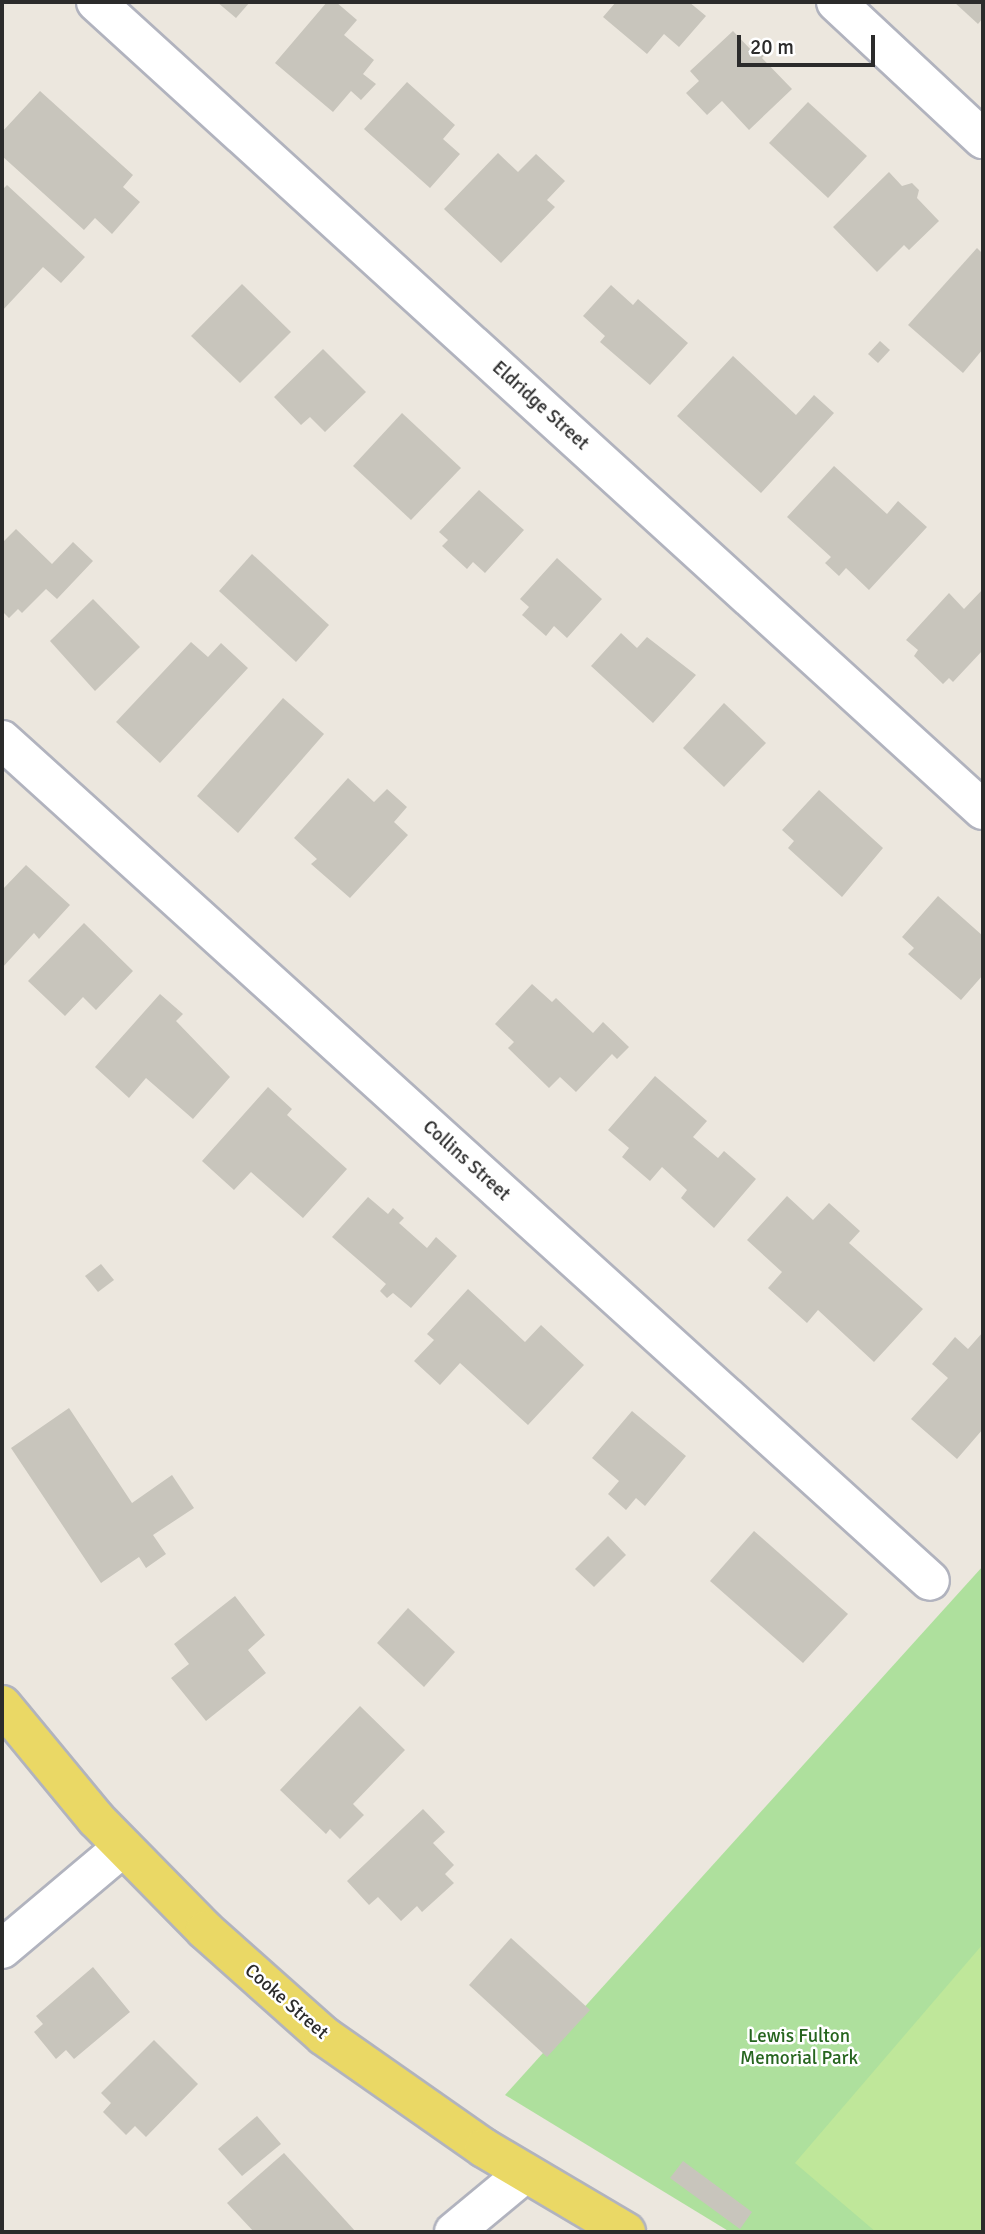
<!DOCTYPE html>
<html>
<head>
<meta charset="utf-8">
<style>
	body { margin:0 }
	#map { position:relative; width:985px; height:2234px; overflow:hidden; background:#ece7de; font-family:Signika,sans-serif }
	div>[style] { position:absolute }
	.green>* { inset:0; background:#aee09d }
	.pitch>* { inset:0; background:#bfe79a }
	.building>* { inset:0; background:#c8c5bc }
	.roads { filter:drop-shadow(2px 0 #b1b3be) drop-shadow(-2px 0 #b1b3be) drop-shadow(0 2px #b1b3be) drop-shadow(0 -2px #b1b3be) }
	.minor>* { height:38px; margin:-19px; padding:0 19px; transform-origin:19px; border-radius:19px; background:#fff }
	.major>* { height:38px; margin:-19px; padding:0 19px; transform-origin:19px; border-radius:19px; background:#ead865 }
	span { translate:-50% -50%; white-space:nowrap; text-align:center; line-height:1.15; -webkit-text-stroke:5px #fff; paint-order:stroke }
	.street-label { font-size:19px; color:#2b2b2b }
	.park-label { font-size:19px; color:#26651e }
	.frame { position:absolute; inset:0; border:4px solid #2b2b2b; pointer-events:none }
	.scale { position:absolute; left:737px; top:35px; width:138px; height:32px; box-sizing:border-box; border:4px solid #2b2b2b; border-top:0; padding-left:9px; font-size:21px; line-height:24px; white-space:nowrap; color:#2b2b2b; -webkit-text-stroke:5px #fff; paint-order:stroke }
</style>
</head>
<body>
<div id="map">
	<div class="green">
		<i style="clip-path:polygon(983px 1566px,983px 2232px,730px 2232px,505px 2095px)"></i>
	</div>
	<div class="pitch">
		<i style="clip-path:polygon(983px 1944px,983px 2232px,876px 2232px,795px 2163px)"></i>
	</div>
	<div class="building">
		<i style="clip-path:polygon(217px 2px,250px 2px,236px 18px)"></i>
		<i style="clip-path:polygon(327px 2px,336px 2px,357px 20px,344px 35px,374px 60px,363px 74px,376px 84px,361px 100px,351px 91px,333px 112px,275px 63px)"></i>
		<i style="clip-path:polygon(616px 2px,689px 2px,706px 16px,679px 47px,664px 34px,647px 54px,603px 17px)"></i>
		<i style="clip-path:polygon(954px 2px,983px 2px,983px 18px,978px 24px)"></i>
		<i style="clip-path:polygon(733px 31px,753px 52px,765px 41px,771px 48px,762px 58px,792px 89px,749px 130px,722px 101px,707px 115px,686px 93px,699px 81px,690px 71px)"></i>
		<i style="clip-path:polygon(407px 82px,455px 125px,443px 139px,460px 154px,430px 188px,364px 129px)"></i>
		<i style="clip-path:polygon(40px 91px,133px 175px,123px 187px,140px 202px,112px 234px,95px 218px,84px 230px,2px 156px,2px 132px)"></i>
		<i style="clip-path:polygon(808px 102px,867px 156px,828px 198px,769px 143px)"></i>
		<i style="clip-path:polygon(498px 153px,518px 172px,536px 154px,565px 181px,547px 200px,555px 207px,501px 263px,444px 209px)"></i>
		<i style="clip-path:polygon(889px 172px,902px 186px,912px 183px,919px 190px,917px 198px,939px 221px,909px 250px,904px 245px,877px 272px,833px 227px)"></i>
		<i style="clip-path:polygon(7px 185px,85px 257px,61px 283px,43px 267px,2px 311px,2px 190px)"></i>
		<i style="clip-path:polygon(977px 248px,983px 254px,983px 349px,963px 373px,908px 325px)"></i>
		<i style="clip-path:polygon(242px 284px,291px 332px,240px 383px,191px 336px)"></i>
		<i style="clip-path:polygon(611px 285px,633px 305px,638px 299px,688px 343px,650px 385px,600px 342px,605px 336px,583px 316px)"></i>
		<i style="clip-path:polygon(880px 341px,890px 350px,878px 363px,868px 354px)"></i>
		<i style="clip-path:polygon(323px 349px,366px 392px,325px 432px,310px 417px,301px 425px,274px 397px)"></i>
		<i style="clip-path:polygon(733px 356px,796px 415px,814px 395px,834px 413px,761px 493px,677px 416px)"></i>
		<i style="clip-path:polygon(402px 413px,461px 468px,411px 520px,353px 466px)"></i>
		<i style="clip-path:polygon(834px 466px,887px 514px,898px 501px,927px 527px,869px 590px,846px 568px,839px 576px,825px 563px,831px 557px,787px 517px)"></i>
		<i style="clip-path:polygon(479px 490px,524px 530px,485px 573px,473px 562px,467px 569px,442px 546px,448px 540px,439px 532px)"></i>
		<i style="clip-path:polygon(16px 529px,52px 564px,73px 542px,93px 561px,57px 599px,46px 589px,22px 613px,18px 609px,9px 618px,2px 611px,2px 543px)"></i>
		<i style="clip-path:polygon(252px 554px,329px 625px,296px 662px,219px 591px)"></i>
		<i style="clip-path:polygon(557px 558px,602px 599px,567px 638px,554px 626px,546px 636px,522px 615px,529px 607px,520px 599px)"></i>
		<i style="clip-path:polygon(983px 589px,983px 650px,953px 682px,949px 678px,943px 684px,914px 656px,918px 650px,906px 640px,949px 593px,964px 609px)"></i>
		<i style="clip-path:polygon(93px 599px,140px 647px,95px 691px,50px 641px)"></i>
		<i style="clip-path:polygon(621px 633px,637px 648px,647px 637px,696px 675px,653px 723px,591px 666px)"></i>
		<i style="clip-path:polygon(191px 642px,208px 657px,221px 643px,248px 668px,160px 763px,116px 722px)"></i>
		<i style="clip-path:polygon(283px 698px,324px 734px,238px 833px,197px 796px)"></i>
		<i style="clip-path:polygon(724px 703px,766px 743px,724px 787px,683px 748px)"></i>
		<i style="clip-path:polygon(348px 778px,374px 802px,387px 789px,407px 807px,394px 822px,408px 835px,350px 898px,311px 864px,317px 859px,294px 838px)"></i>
		<i style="clip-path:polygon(819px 790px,883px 848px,842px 897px,788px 848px,794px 841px,782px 830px)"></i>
		<i style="clip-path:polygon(26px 865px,70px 905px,39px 939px,34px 933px,2px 968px,2px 890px)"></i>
		<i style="clip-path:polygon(938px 896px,983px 936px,983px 975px,961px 1000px,908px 954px,914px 948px,902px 937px)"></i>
		<i style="clip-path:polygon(84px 923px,133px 971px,96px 1010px,83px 997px,65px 1016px,28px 981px)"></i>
		<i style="clip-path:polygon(532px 984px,552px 1002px,556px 998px,593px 1033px,603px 1022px,629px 1047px,617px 1059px,612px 1054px,576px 1092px,560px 1077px,549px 1088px,508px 1048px,514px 1042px,495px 1024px)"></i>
		<i style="clip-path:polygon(160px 994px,183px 1014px,176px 1021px,230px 1077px,193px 1119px,146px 1078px,129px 1098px,95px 1067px)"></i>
		<i style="clip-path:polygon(655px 1076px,707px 1121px,693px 1137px,718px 1158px,724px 1151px,756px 1179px,714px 1228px,681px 1198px,687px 1190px,662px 1167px,650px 1181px,622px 1157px,629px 1148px,608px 1130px)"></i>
		<i style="clip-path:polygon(268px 1087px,292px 1109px,287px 1115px,347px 1169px,303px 1218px,251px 1172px,234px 1190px,202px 1161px)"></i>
		<i style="clip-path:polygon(787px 1196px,813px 1220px,829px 1203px,860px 1231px,849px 1243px,923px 1309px,874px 1362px,818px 1310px,807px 1323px,768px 1288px,782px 1272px,747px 1240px)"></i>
		<i style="clip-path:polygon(368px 1197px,388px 1214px,393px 1208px,404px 1218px,399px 1223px,427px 1248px,436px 1237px,457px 1256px,411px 1308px,393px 1293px,387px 1298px,380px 1291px,386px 1284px,332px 1237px)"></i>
		<i style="clip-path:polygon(101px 1264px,114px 1280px,98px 1292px,85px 1276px)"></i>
		<i style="clip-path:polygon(468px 1289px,525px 1342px,541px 1325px,584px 1365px,528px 1425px,460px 1363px,440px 1385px,414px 1361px,434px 1340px,427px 1334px)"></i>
		<i style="clip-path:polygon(983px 1332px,983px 1429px,957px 1459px,911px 1419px,948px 1378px,932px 1364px,955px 1337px,968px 1349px)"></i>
		<i style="clip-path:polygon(69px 1408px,132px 1503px,172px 1475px,194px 1508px,153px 1535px,166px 1554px,146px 1568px,139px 1557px,101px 1583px,11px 1448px)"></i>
		<i style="clip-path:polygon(632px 1411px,686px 1456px,645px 1506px,636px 1498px,626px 1510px,608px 1494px,619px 1481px,592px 1458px)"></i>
		<i style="clip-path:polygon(754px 1531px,848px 1614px,803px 1663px,710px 1581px)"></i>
		<i style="clip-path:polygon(608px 1536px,626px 1555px,594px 1587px,575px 1569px)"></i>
		<i style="clip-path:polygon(235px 1596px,265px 1635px,248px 1650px,266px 1673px,206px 1721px,171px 1678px,189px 1664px,174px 1644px)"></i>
		<i style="clip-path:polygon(408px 1608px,455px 1652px,424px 1687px,377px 1643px)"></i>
		<i style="clip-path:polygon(360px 1706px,405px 1750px,353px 1804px,364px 1815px,340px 1839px,330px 1829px,326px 1834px,280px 1790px)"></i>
		<i style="clip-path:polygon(423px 1809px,445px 1832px,433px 1843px,454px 1865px,445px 1874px,454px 1883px,422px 1912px,417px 1906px,401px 1921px,378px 1897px,369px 1905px,347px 1881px)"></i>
		<i style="clip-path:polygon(511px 1938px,590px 2010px,547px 2057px,469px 1985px)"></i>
		<i style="clip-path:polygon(93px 1967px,130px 2012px,74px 2059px,66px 2050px,56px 2059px,34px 2032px,43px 2024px,36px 2016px)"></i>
		<i style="clip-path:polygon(154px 2040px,198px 2084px,146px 2137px,135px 2126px,126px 2135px,103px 2112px,111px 2103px,101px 2093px)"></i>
		<i style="clip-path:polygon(257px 2116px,281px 2144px,242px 2176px,218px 2149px)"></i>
		<i style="clip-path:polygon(284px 2153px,356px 2232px,254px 2232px,227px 2203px)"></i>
		<i style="clip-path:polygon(683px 2161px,752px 2212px,740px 2229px,670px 2178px)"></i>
	</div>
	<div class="roads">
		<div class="minor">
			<i style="left:96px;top:2px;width:1200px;rotate:42.33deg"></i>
			<i style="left:836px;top:2px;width:201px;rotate:43deg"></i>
			<i style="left:2px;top:740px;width:1252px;rotate:42.18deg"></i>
			<i style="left:2px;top:1949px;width:158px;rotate:-40.1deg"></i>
			<i style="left:454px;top:2232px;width:92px;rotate:-39.7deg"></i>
		</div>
		<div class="major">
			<i style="left:2px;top:1705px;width:148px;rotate:50.5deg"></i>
			<i style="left:96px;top:1819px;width:156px;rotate:45.5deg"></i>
			<i style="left:205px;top:1930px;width:159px;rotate:41.7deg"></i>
			<i style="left:324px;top:2036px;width:195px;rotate:35deg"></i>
			<i style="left:484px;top:2148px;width:165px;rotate:30.6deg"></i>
		</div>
	</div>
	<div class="street-label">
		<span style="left:540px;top:406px;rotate:42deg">Eldridge Street</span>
		<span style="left:466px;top:1161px;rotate:42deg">Collins Street</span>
		<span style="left:286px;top:2002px;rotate:41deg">Cooke Street</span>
	</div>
	<div class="park-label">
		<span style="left:799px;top:2048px">Lewis Fulton<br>Memorial Park</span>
	</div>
	<div class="frame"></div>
	<div class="scale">20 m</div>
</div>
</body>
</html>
